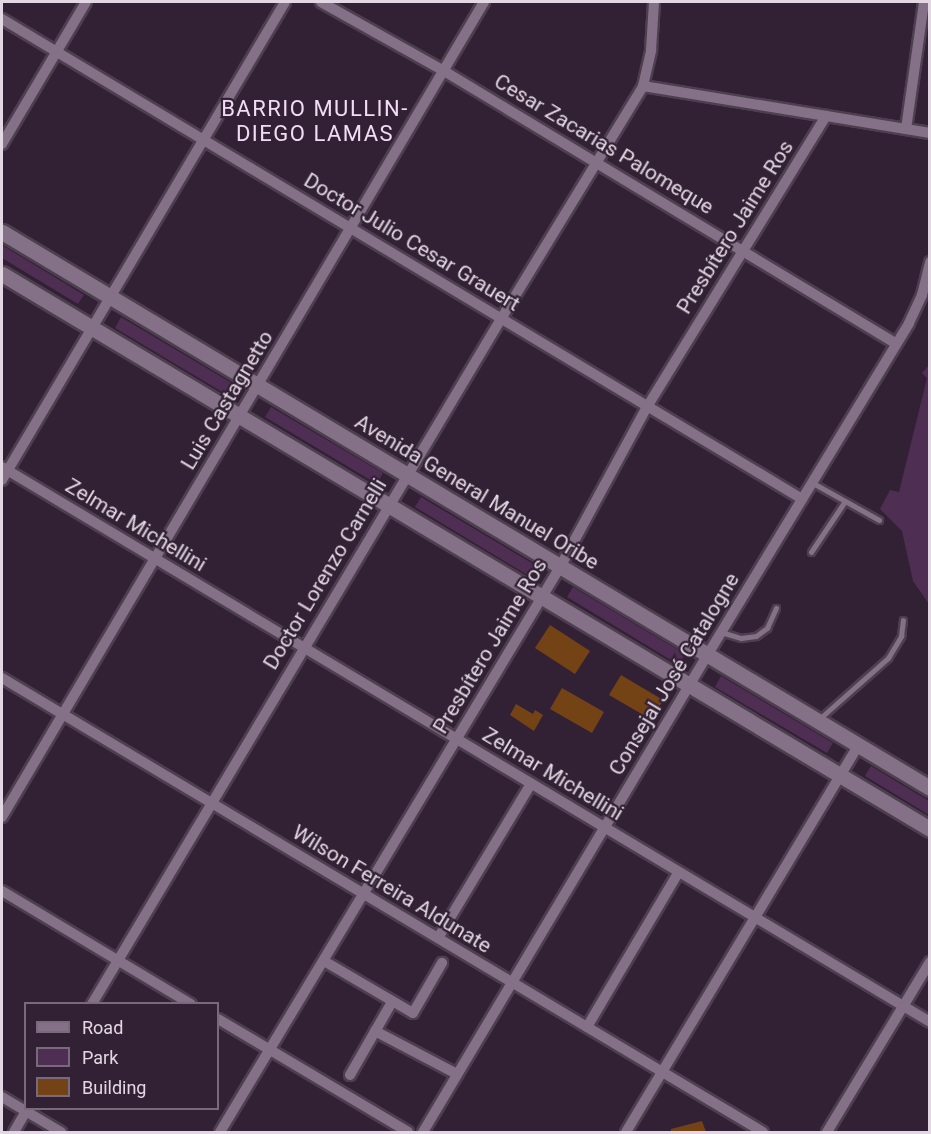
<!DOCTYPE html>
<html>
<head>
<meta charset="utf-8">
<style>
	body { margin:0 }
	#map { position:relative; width:931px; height:1134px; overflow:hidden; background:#322134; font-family:Roboto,sans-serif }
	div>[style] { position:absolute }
	.green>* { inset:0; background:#4f2e53 }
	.building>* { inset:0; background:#744315 }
	.roads { filter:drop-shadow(2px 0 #4d3f4f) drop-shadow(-2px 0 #4d3f4f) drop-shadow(0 2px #4d3f4f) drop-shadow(0 -2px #4d3f4f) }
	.service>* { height:5px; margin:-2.5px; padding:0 2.5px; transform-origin:2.5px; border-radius:2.5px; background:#857187 }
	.minor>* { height:10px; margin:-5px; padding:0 5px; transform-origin:5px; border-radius:5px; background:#857187 }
	.secondary>* { height:15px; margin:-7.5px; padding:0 7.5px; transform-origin:7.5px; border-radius:7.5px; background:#857187 }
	span { translate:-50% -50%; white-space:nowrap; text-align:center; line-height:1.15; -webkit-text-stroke:4.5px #322134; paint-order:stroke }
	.street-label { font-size:21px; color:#e2d7e3 }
	.neighbourhood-label { font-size:22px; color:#f2dbf4; letter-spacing:1.5px }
	.frame { position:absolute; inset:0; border:3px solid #e2d7e3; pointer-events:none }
	.legend { position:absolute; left:24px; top:1002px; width:195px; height:108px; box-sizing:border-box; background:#322134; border:2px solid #786a7a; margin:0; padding:8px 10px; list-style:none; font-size:18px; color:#e2d7e3 }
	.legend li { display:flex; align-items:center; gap:12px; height:30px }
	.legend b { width:30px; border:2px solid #786a7a }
</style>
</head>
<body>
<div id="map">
	<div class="green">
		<i style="clip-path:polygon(2px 245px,84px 295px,78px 304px,2px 258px)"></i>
		<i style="clip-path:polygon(121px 317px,235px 385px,229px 396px,115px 328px)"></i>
		<i style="clip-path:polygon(929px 365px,929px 604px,913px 581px,902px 531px,880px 509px,890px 490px,899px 492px,927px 378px,922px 373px)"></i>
		<i style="clip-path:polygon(271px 407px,383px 473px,377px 484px,265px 417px)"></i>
		<i style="clip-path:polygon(421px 497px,535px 565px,529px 576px,415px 507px)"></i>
		<i style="clip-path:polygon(573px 587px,685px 654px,679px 665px,567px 597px)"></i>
		<i style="clip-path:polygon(721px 676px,833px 743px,827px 753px,715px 687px)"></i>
		<i style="clip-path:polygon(871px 766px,929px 801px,929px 815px,865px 776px)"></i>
	</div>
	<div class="building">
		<i style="clip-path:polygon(550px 625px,590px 651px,575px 674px,535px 648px)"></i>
		<i style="clip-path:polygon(621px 675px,663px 700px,652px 720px,609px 695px)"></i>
		<i style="clip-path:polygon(562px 688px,604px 712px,592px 733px,550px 709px)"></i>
		<i style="clip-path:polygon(516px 704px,533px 714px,535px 710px,543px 715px,534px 731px,510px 715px)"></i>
		<i style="clip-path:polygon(702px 1121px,706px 1132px,671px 1132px,671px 1129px)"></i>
	</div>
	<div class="roads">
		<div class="service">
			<i style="left:811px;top:482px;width:78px;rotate:29.2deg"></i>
			<i style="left:811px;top:552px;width:61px;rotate:-56.3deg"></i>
			<i style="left:721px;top:632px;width:21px;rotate:17deg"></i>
			<i style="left:741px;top:638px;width:15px;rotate:-8deg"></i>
			<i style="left:756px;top:636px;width:14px;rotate:-36deg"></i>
			<i style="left:767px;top:628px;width:22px;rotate:-66deg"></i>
			<i style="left:818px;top:720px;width:94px;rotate:-41.5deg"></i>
			<i style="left:888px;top:658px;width:26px;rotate:-59deg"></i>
			<i style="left:901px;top:636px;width:16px;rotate:-83deg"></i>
		</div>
		<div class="minor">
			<i style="left:321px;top:2px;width:141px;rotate:29.3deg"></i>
			<i style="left:444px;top:71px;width:527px;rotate:31.09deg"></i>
			<i style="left:2px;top:19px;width:933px;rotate:30.96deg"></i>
			<i style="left:643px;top:86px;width:291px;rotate:9.3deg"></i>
			<i style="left:906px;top:129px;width:128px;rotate:-81.9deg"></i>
			<i style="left:2px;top:144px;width:165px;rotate:-59.4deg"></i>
			<i style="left:2px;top:467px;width:1081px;rotate:30.88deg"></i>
			<i style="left:2px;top:480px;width:555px;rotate:-59.37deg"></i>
			<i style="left:2px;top:678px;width:886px;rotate:30.82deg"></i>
			<i style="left:2px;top:817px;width:947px;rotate:-59.4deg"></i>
			<i style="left:2px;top:891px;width:220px;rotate:30.9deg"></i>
			<i style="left:438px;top:938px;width:180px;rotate:-58.9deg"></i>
			<i style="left:324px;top:961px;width:103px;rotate:30.3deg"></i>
			<i style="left:413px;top:1013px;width:58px;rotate:-59.9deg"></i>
			<i style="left:92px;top:1004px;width:798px;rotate:-59.16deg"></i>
			<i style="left:501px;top:319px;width:273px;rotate:-58.6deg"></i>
			<i style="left:643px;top:86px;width:37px;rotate:-77deg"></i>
			<i style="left:651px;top:50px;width:48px;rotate:-86.4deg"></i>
			<i style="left:218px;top:1019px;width:221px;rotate:30.7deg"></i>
			<i style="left:587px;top:1027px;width:179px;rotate:-59.4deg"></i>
			<i style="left:375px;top:1031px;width:93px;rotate:27.7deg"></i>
			<i style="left:350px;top:1075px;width:84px;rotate:-60.1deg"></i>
			<i style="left:2px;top:1097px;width:69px;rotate:30.7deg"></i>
			<i style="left:14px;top:1132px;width:28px;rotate:-60deg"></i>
			<i style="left:220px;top:1132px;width:659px;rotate:-58.96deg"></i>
			<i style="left:560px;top:567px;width:182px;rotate:-61.5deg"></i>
			<i style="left:647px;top:407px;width:342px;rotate:-58.4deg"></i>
			<i style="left:423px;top:1132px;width:557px;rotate:-59.2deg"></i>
			<i style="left:708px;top:654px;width:387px;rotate:-58.7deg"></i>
			<i style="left:909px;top:323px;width:31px;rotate:-65deg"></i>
			<i style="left:922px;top:295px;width:34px;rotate:-76deg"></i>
			<i style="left:626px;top:1132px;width:450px;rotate:-59deg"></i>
			<i style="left:827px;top:1132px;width:199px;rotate:-58.8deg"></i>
		</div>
		<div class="secondary">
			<i style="left:2px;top:232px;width:1082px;rotate:30.93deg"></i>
			<i style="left:2px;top:274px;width:1081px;rotate:30.88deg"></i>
		</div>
	</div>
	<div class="street-label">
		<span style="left:604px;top:144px;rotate:31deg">Cesar Zacarias Palomeque</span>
		<span style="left:735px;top:227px;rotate:-58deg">Presbítero Jaime Ros</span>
		<span style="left:412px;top:242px;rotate:31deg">Doctor Julio Cesar Grauert</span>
		<span style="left:227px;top:400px;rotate:-59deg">Luis Castagnetto</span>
		<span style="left:477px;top:492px;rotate:31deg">Avenida General Manuel Oribe</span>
		<span style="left:136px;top:525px;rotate:31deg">Zelmar Michellini</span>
		<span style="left:325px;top:574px;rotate:-59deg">Doctor Lorenzo Carnelli</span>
		<span style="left:490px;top:646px;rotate:-59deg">Presbítero Jaime Ros</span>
		<span style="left:674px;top:674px;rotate:-59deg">Consejal José Catalogne</span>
		<span style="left:553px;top:774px;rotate:31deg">Zelmar Michellini</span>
		<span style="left:392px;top:889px;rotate:31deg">Wilson Ferreira Aldunate</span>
	</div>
	<div class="neighbourhood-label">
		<span style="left:315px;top:121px">BARRIO MULLIN-<br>DIEGO LAMAS</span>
	</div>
	<div class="frame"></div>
	<ul class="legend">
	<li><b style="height:8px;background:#857187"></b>Road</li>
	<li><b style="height:16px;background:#4f2e53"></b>Park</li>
	<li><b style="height:16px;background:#744315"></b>Building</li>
	</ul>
</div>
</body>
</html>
